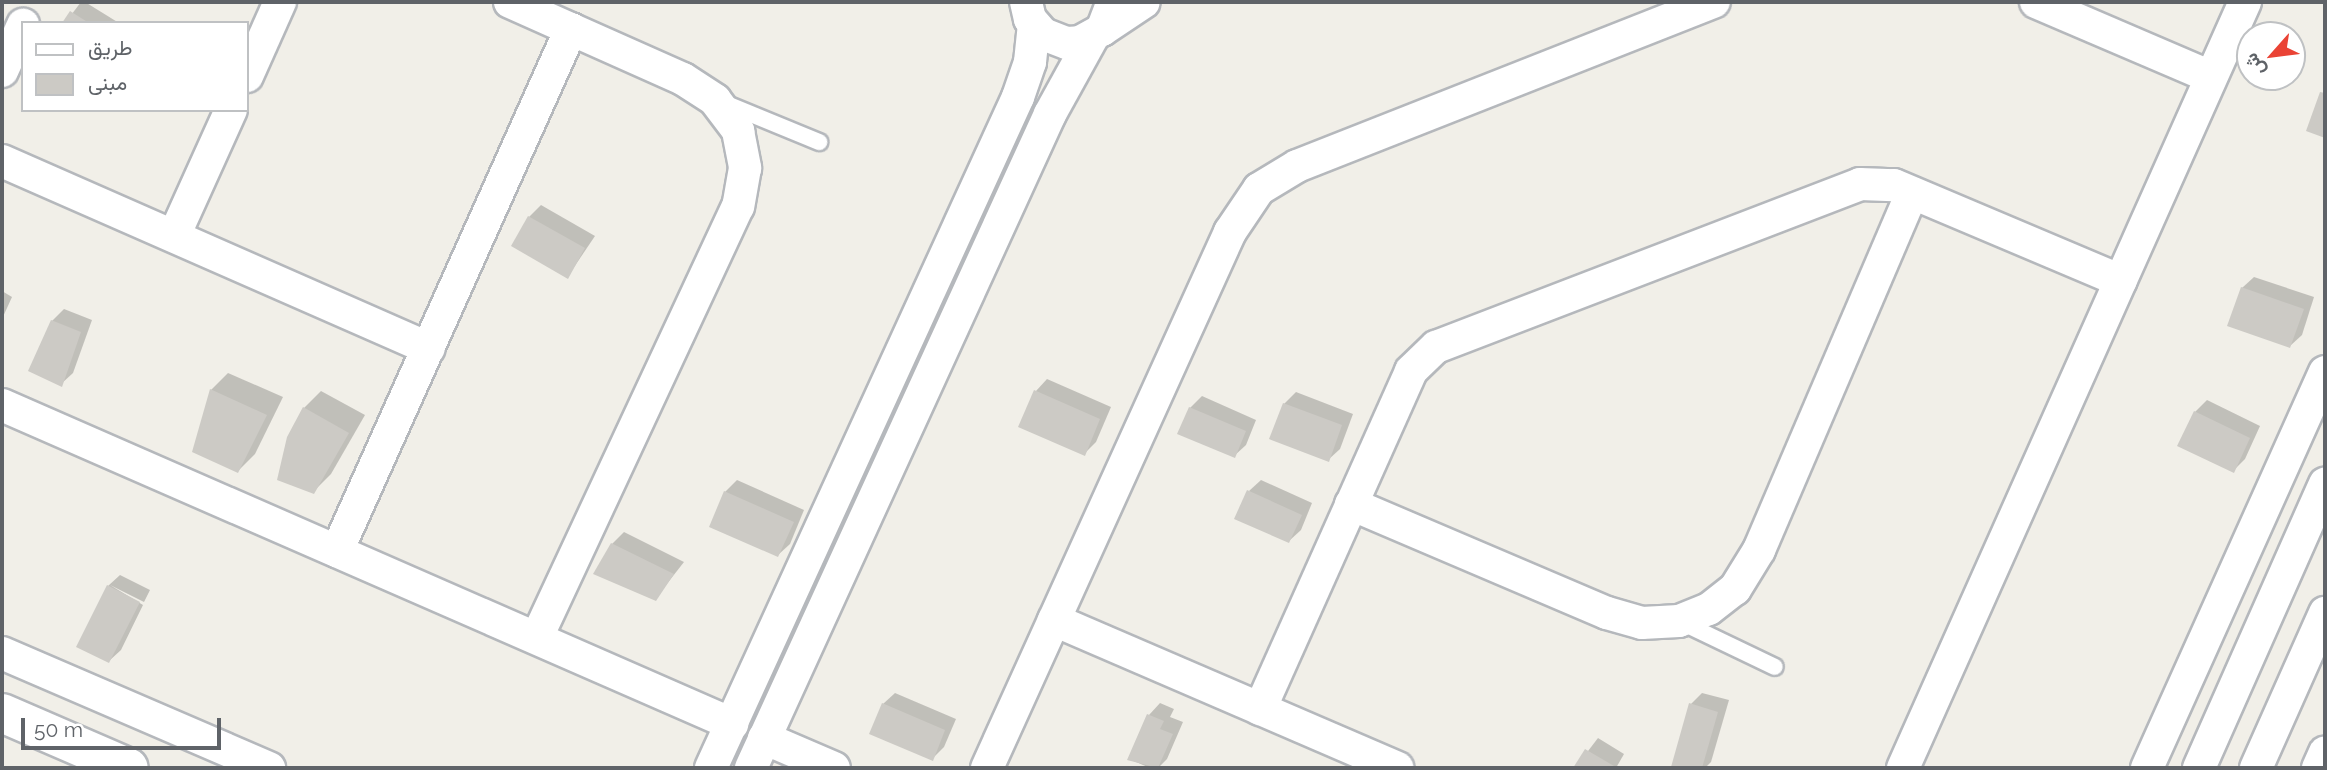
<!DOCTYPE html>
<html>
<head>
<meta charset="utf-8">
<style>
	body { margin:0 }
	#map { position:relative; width:2327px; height:770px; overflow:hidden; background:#f1efe8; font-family:Raleway,Vazirmatn,sans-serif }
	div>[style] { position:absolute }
	.shadow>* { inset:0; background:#0003 }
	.building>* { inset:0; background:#cccac5 }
	.roads { filter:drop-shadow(2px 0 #b5b8bc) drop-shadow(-2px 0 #b5b8bc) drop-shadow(0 2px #b5b8bc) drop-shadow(0 -2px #b5b8bc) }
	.service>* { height:16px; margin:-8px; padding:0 8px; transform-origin:8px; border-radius:8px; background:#fff }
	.minor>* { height:32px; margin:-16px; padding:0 16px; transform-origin:16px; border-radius:16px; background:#fff }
	.tertiary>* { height:38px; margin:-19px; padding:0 19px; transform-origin:19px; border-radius:19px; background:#fff }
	span { translate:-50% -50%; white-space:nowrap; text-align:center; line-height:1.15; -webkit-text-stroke:5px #fff; paint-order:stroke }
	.frame { position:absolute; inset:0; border:4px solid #5f6368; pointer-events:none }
	.legend { position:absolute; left:21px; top:21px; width:228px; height:91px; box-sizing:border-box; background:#fff; border:2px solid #bfc1c3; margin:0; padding:9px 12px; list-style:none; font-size:21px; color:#5f6368 }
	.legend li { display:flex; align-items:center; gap:14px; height:35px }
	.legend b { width:35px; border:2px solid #bfc1c3 }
	.north { position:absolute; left:2236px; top:21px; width:70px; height:70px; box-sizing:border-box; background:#fff; border:2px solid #bfc1c3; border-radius:50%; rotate:242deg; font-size:19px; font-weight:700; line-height:28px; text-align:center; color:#5f6368 }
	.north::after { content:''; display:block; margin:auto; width:24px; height:32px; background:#ea4335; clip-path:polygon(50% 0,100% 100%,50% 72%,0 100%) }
	.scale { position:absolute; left:21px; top:718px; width:200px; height:32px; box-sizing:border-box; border:4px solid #5f6368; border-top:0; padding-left:9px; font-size:21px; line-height:24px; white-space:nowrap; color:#5f6368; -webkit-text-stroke:5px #fff; paint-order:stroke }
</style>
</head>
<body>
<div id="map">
	<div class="shadow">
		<i style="clip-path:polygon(81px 2px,85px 2px,119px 23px,65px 23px)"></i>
		<i style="clip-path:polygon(541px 205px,595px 236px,568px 276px,529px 217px)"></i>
		<i style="clip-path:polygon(2254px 277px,2314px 297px,2302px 335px,2290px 346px,2242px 288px)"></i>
		<i style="clip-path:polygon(2px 291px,12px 297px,2px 319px)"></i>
		<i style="clip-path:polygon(64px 309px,92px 320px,73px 373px,61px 384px,52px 321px)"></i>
		<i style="clip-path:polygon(228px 373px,283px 397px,255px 454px,238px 471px,211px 390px)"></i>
		<i style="clip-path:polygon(1047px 379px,1111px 407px,1096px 442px,1084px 454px,1020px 426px,1036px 391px)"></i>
		<i style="clip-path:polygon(321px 391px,365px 415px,331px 474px,313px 492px,304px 408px)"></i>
		<i style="clip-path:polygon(1296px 392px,1353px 414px,1340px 449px,1328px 460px,1284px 404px)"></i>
		<i style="clip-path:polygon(1202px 396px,1256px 420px,1246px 445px,1234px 456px,1190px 408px)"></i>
		<i style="clip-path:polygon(2207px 400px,2260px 426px,2245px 459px,2233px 471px,2195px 412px)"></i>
		<i style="clip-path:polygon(737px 480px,804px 510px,790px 544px,778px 555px,725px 492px)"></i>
		<i style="clip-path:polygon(1261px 480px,1312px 503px,1301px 530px,1289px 541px,1249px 491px)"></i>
		<i style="clip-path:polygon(624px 532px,684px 562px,655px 599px,612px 544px)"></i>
		<i style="clip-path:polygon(120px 575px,150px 590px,144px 602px,110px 585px,143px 605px,121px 650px,109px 661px,108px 586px)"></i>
		<i style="clip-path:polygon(895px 693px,956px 719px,944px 747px,932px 759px,883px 704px)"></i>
		<i style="clip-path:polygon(1702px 693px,1729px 700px,1711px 762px,1705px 768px,1673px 766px,1691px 704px)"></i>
		<i style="clip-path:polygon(1160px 703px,1174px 709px,1170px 717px,1183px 722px,1167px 759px,1158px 768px,1150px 768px,1129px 759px,1149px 715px)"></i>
		<i style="clip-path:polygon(1598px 738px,1624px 754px,1616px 768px,1575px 768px)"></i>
	</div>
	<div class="building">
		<i style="clip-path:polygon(70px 11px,89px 23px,62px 23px)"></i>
		<i style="clip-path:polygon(2320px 92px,2325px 93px,2325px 138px,2306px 131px)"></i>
		<i style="clip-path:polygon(528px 216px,585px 248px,568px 279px,511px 246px)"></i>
		<i style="clip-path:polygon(2241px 287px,2304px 309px,2290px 348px,2227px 326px)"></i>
		<i style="clip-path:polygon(51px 320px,81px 332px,62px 387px,28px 371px)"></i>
		<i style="clip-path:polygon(210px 389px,267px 415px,238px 473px,192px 452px)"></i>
		<i style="clip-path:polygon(1034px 390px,1100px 419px,1085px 456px,1018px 427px)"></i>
		<i style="clip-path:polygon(1283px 403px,1342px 425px,1329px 462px,1269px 439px)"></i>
		<i style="clip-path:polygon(303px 407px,349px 433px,314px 494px,277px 480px,287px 437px)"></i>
		<i style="clip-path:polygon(1189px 407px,1246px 431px,1235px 458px,1177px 434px)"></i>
		<i style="clip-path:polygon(2194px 411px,2250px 438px,2234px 473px,2177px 446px)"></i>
		<i style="clip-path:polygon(1247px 490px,1302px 515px,1289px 543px,1234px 519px)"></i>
		<i style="clip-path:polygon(724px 491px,794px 522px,778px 557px,709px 527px)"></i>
		<i style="clip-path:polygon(611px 543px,674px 574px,656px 601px,593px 574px)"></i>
		<i style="clip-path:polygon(107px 585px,140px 602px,109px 663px,76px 647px)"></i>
		<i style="clip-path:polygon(882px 703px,945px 730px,933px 761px,869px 734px)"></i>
		<i style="clip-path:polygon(1689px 703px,1718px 712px,1702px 768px,1671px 767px)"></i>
		<i style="clip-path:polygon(1147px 714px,1164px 721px,1160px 729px,1173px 734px,1158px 768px,1127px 760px)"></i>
		<i style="clip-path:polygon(1585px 749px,1614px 766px,1612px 768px,1573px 768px)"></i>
	</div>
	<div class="roads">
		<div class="service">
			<i style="left:724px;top:103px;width:103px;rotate:22.3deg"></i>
			<i style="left:1679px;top:621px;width:106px;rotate:25.6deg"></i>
		</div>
		<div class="minor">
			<i style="left:510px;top:2px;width:189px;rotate:24deg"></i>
			<i style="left:683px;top:79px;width:38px;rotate:33deg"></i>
			<i style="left:715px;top:100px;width:39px;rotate:53deg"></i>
			<i style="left:738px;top:131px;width:38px;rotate:79deg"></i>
			<i style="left:745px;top:168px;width:39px;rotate:100deg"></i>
			<i style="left:738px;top:206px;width:476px;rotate:115deg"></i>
			<i style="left:1026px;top:2px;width:17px;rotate:77deg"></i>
			<i style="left:1030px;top:19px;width:20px;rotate:49deg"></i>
			<i style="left:1043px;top:34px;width:26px;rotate:21deg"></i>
			<i style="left:1067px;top:43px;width:13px;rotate:-4deg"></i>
			<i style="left:1080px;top:42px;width:25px;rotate:-29deg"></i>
			<i style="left:1102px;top:30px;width:30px;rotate:-69deg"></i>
			<i style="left:2036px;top:2px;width:190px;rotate:23.2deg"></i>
			<i style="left:1102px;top:30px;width:50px;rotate:-33.7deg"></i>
			<i style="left:2px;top:71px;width:51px;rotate:-65.5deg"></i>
			<i style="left:247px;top:76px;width:81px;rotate:-66deg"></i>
			<i style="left:2px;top:161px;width:466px;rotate:23.7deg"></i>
			<i style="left:174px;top:236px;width:138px;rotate:-65.7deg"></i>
			<i style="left:2px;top:405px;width:797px;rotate:23.6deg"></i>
			<i style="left:1351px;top:504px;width:278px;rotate:23.1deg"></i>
			<i style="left:1607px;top:613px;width:36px;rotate:16deg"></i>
			<i style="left:1642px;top:623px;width:37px;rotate:-3deg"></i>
			<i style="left:1679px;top:621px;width:32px;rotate:-22deg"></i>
			<i style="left:1709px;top:609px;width:33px;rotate:-38deg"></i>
			<i style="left:1735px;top:589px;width:46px;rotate:-58.4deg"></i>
			<i style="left:1759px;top:550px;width:388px;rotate:-66.8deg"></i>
			<i style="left:337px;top:551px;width:572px;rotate:-65.85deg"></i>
			<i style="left:1054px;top:620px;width:374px;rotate:23.3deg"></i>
			<i style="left:2px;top:653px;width:291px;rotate:23.3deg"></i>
			<i style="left:1260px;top:709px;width:370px;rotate:-65.9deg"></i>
			<i style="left:1411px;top:371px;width:35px;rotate:-44deg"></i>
			<i style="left:1436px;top:347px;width:454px;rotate:-21deg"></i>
			<i style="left:1860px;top:184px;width:34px;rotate:2deg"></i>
			<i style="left:1894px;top:185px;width:246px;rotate:22.9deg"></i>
			<i style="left:764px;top:738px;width:76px;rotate:23.2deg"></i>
			<i style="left:711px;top:768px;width:738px;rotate:-65.41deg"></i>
			<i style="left:1018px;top:97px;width:37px;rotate:-71deg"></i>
			<i style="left:1030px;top:62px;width:37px;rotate:-84deg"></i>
			<i style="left:751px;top:768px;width:719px;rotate:-65.43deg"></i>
			<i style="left:1050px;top:114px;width:87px;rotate:-61.1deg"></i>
			<i style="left:987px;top:768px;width:589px;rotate:-65.61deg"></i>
			<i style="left:1230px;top:232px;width:52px;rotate:-56deg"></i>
			<i style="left:1259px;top:189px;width:44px;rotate:-31.2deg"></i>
			<i style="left:1297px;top:166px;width:448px;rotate:-21.5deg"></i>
			<i style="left:1903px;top:768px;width:839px;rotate:-65.94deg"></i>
			<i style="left:2147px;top:768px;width:434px;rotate:-65.8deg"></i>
			<i style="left:2199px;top:768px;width:311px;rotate:-66.1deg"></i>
			<i style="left:2256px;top:768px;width:170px;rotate:-66deg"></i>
			<i style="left:2318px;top:768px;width:17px;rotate:-66deg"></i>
		</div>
		<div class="tertiary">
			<i style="left:2px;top:713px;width:138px;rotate:23.4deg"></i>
		</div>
	</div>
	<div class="frame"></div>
	<ul class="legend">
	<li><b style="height:9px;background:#fff"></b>طريق</li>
	<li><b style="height:19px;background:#cccac5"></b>مبنى</li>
	</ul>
	<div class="north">ش</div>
	<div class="scale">50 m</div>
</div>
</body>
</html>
